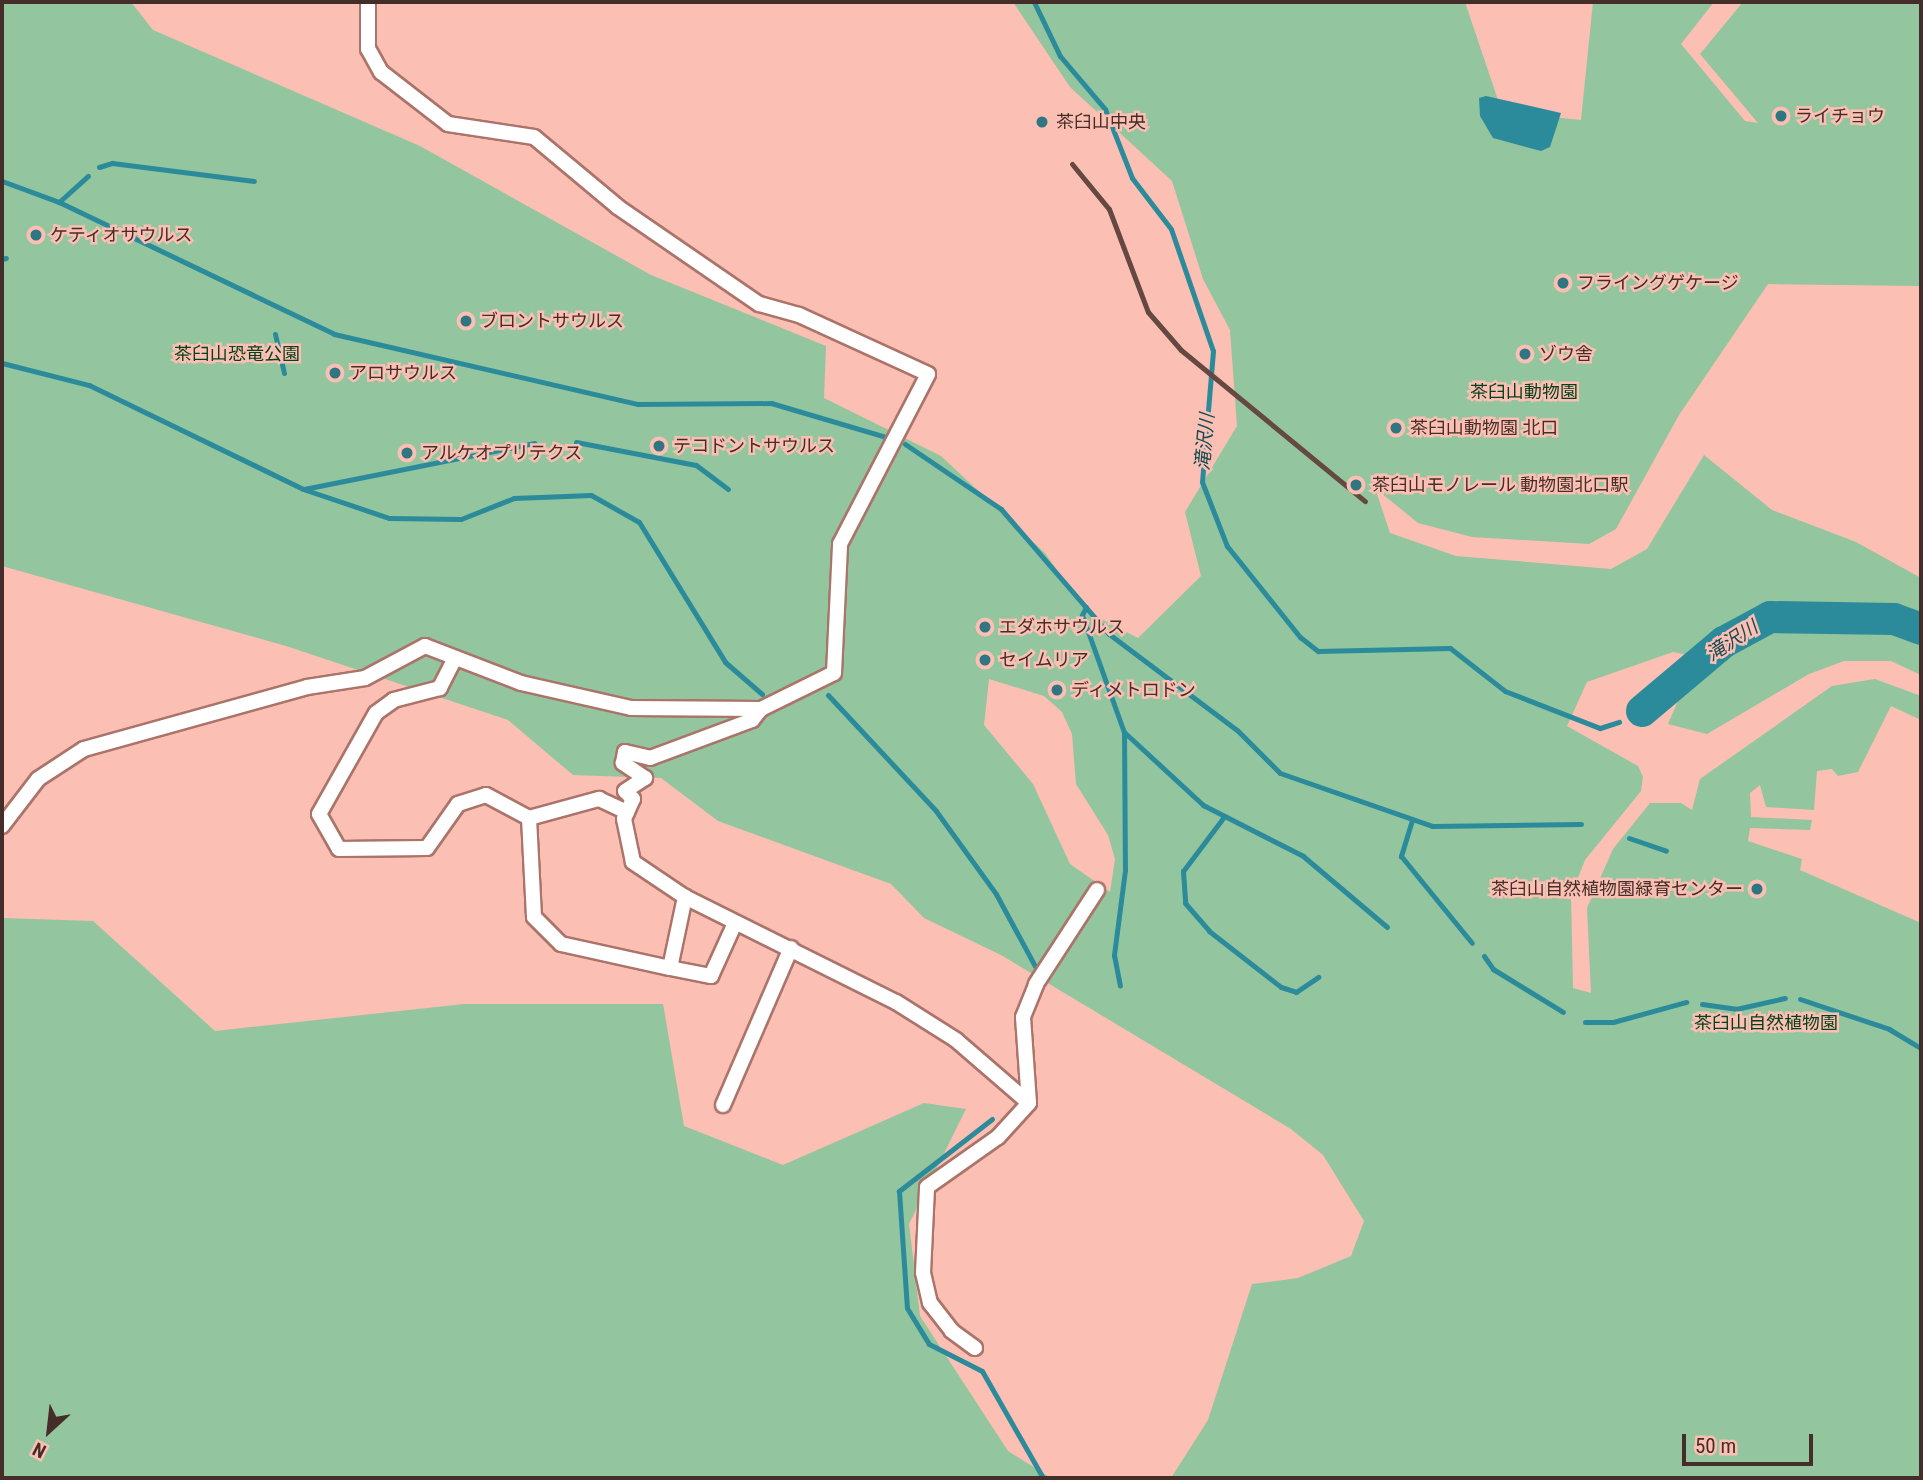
<!DOCTYPE html>
<html>
<head>
<meta charset="utf-8">
<style>
	body { margin:0 }
	#map { position:relative; width:1923px; height:1480px; overflow:hidden; background:#fbbfb3; font-family:"Roboto Condensed","Noto Sans JP",sans-serif }
	div>[style] { position:absolute }
	.green>* { inset:0; background:#93c59e }
	.water>* { inset:0; background:#2c8b9b }
	.stream>* { height:5px; margin:-2.5px; padding:0 2.5px; transform-origin:2.5px; border-radius:2.5px; background:#2c8b9b }
	.river>* { height:32px; margin:-16px; padding:0 16px; transform-origin:16px; border-radius:16px; background:#2c8b9b }
	.roads { filter:drop-shadow(2px 0 #ab746a) drop-shadow(-2px 0 #ab746a) drop-shadow(0 2px #ab746a) drop-shadow(0 -2px #ab746a) }
	.minor>* { height:14px; margin:-7px; padding:0 7px; transform-origin:7px; border-radius:7px; background:#fff }
	.rail>* { height:5px; margin:-2.5px; padding:0 2.5px; transform-origin:2.5px; border-radius:2.5px; background:#654841 }
	.dots>* { width:19px; height:19px; translate:-50% -50%; box-sizing:border-box; border:4px solid #fbbfb3; border-radius:50% }
	span { translate:-50% -50%; white-space:nowrap; text-align:center; line-height:1.15; -webkit-text-stroke:5px #fbbfb3; paint-order:stroke }
	.poi-label { font-size:18px; color:#452e29 }
	.left { translate:0 -50%; text-align:left }
	.right { translate:-100% -50%; text-align:right }
	.park-label { font-size:18px; color:#04401c }
	.water-label { font-size:19px; color:#154a53; font-style:italic }
	.frame { position:absolute; inset:0; border:4px solid #452e29; pointer-events:none }
	.north { position:absolute; left:14px; top:1396px; width:70px; height:70px; -webkit-text-stroke:5px #fbbfb3; paint-order:stroke; rotate:207deg; font-size:19px; font-weight:700; line-height:28px; text-align:center; color:#452e29 }
	.north::after { content:''; display:block; margin:auto; width:24px; height:32px; background:#452e29; clip-path:polygon(50% 0,100% 100%,50% 72%,0 100%) }
	.scale { position:absolute; left:1682px; top:1434px; width:131px; height:32px; box-sizing:border-box; border:4px solid #452e29; border-top:0; padding-left:9px; font-size:21px; line-height:24px; white-space:nowrap; color:#452e29; -webkit-text-stroke:5px #fbbfb3; paint-order:stroke }
</style>
</head>
<body>
<div id="map">
	<div class="green">
		<i style="clip-path:polygon(evenodd,2px 2px,131px 2px,153px 30px,420px 146px,651px 275px,826px 346px,824px 398px,941px 456px,1045px 553px,1086px 611px,1138px 638px,1201px 576px,1185px 512px,1237px 426px,1230px 330px,1203px 279px,1172px 181px,1070px 87px,1013px 2px,1465px 2px,1502px 112px,1581px 120px,1593px 2px,1714px 2px,1681px 44px,1745px 121px,1758px 123px,1700px 54px,1743px 2px,1921px 2px,1921px 286px,1768px 284px,1679px 415px,1616px 529px,1589px 544px,1472px 537px,1418px 523px,1375px 488px,1390px 533px,1456px 556px,1611px 569px,1647px 549px,1704px 455px,1772px 510px,1856px 542px,1921px 578px,1921px 675px,1891px 661px,1844px 661px,1809px 674px,1707px 734px,1668px 724px,1697px 657px,1673px 652px,1587px 682px,1567px 726px,1638px 766px,1643px 777px,1641px 791px,1585px 860px,1571px 896px,1573px 988px,1591px 993px,1587px 908px,1613px 849px,1650px 803px,1681px 803px,1692px 810px,1700px 779px,1832px 686px,1875px 679px,1921px 696px,1921px 720px,1891px 706px,1858px 772px,1838px 776px,1832px 769px,1817px 771px,1814px 810px,1766px 807px,1760px 785px,1750px 793px,1751px 817px,1812px 820px,1810px 830px,1750px 828px,1748px 841px,1802px 859px,1800px 870px,1921px 923px,1921px 1478px,1171px 1478px,1208px 1420px,1252px 1284px,1298px 1278px,1351px 1256px,1364px 1221px,1323px 1155px,1291px 1129px,1001px 955px,924px 918px,891px 884px,718px 821px,661px 778px,573px 775px,508px 720px,286px 646px,2px 566px,2px 2px,989px 679px,1044px 696px,1062px 712px,1072px 734px,1076px 784px,1108px 835px,1115px 859px,1110px 892px,1070px 864px,1033px 784px,984px 725px,989px 679px)"></i>
		<i style="clip-path:polygon(2px 918px,93px 921px,215px 1031px,464px 1004px,663px 1004px,684px 1126px,783px 1165px,924px 1103px,966px 1109px,909px 1224px,920px 1316px,1008px 1451px,1051px 1478px,2px 1478px)"></i>
	</div>
	<div class="water">
		<i style="clip-path:polygon(1486px 96px,1561px 113px,1550px 147px,1541px 151px,1493px 138px,1480px 116px,1479px 98px)"></i>
	</div>
	<div class="stream">
		<i style="left:1034px;top:2px;width:60px;rotate:64.3deg"></i>
		<i style="left:1060px;top:56px;width:70px;rotate:49.7deg"></i>
		<i style="left:1105px;top:109px;width:74px;rotate:68.6deg"></i>
		<i style="left:1132px;top:178px;width:64px;rotate:52.6deg"></i>
		<i style="left:1171px;top:229px;width:129px;rotate:71deg"></i>
		<i style="left:1213px;top:351px;width:131px;rotate:94.8deg"></i>
		<i style="left:1202px;top:482px;width:69px;rotate:68.7deg"></i>
		<i style="left:1227px;top:546px;width:117px;rotate:51.3deg"></i>
		<i style="left:1300px;top:637px;width:23px;rotate:38deg"></i>
		<i style="left:1318px;top:651px;width:132px;rotate:-1.3deg"></i>
		<i style="left:1450px;top:648px;width:70px;rotate:38deg"></i>
		<i style="left:1505px;top:691px;width:102px;rotate:21.3deg"></i>
		<i style="left:1600px;top:728px;width:20px;rotate:-18deg"></i>
		<i style="left:99px;top:167px;width:14px;rotate:-17deg"></i>
		<i style="left:112px;top:163px;width:143px;rotate:7.2deg"></i>
		<i style="left:2px;top:181px;width:61px;rotate:20.2deg"></i>
		<i style="left:59px;top:202px;width:305px;rotate:25.6deg"></i>
		<i style="left:334px;top:334px;width:312px;rotate:13deg"></i>
		<i style="left:638px;top:404px;width:133px;rotate:-0.4deg"></i>
		<i style="left:771px;top:403px;width:123px;rotate:16.5deg"></i>
		<i style="left:59px;top:202px;width:39px;rotate:-42deg"></i>
		<i style="left:2px;top:259px;width:4px;rotate:-14deg"></i>
		<i style="left:275px;top:334px;width:40px;rotate:77deg"></i>
		<i style="left:2px;top:363px;width:90px;rotate:14.2deg"></i>
		<i style="left:89px;top:385px;width:238px;rotate:25.9deg"></i>
		<i style="left:303px;top:489px;width:91px;rotate:18.6deg"></i>
		<i style="left:389px;top:518px;width:72px;rotate:0.8deg"></i>
		<i style="left:461px;top:519px;width:57px;rotate:-21.6deg"></i>
		<i style="left:514px;top:498px;width:77px;rotate:-2.2deg"></i>
		<i style="left:591px;top:495px;width:55px;rotate:29.4deg"></i>
		<i style="left:639px;top:522px;width:164px;rotate:58.4deg"></i>
		<i style="left:725px;top:662px;width:49px;rotate:40.9deg"></i>
		<i style="left:576px;top:442px;width:122px;rotate:10.9deg"></i>
		<i style="left:696px;top:465px;width:40px;rotate:37deg"></i>
		<i style="left:905px;top:444px;width:116px;rotate:34.1deg"></i>
		<i style="left:1001px;top:509px;width:165px;rotate:49.2deg"></i>
		<i style="left:1109px;top:634px;width:161px;rotate:36.9deg"></i>
		<i style="left:1238px;top:731px;width:59px;rotate:45deg"></i>
		<i style="left:1280px;top:773px;width:161px;rotate:19.2deg"></i>
		<i style="left:1432px;top:826px;width:149px;rotate:-0.8deg"></i>
		<i style="left:304px;top:489px;width:235px;rotate:-11.3deg"></i>
		<i style="left:1086px;top:607px;width:9px;rotate:117deg"></i>
		<i style="left:1082px;top:615px;width:124px;rotate:70.3deg"></i>
		<i style="left:1124px;top:732px;width:138px;rotate:89.6deg"></i>
		<i style="left:1125px;top:870px;width:86px;rotate:97.4deg"></i>
		<i style="left:1114px;top:955px;width:31px;rotate:79deg"></i>
		<i style="left:828px;top:695px;width:158px;rotate:47deg"></i>
		<i style="left:936px;top:811px;width:102px;rotate:54.1deg"></i>
		<i style="left:996px;top:894px;width:82px;rotate:61.6deg"></i>
		<i style="left:1124px;top:732px;width:108px;rotate:42.7deg"></i>
		<i style="left:1203px;top:805px;width:112px;rotate:27deg"></i>
		<i style="left:1303px;top:856px;width:110px;rotate:40.2deg"></i>
		<i style="left:1223px;top:818px;width:66px;rotate:127deg"></i>
		<i style="left:1183px;top:871px;width:32px;rotate:86deg"></i>
		<i style="left:1185px;top:903px;width:37px;rotate:49deg"></i>
		<i style="left:1209px;top:931px;width:91px;rotate:37.9deg"></i>
		<i style="left:1281px;top:987px;width:16px;rotate:18deg"></i>
		<i style="left:1296px;top:992px;width:27px;rotate:-34deg"></i>
		<i style="left:1412px;top:820px;width:38px;rotate:107deg"></i>
		<i style="left:1401px;top:856px;width:112px;rotate:50.8deg"></i>
		<i style="left:1629px;top:838px;width:39px;rotate:19deg"></i>
		<i style="left:1484px;top:956px;width:16px;rotate:55deg"></i>
		<i style="left:1493px;top:969px;width:82px;rotate:31.6deg"></i>
		<i style="left:1800px;top:999px;width:94px;rotate:18.6deg"></i>
		<i style="left:1889px;top:1029px;width:37px;rotate:31deg"></i>
		<i style="left:1702px;top:1004px;width:34px;rotate:8deg"></i>
		<i style="left:1736px;top:1009px;width:50px;rotate:-12.7deg"></i>
		<i style="left:1585px;top:1022px;width:28px"></i>
		<i style="left:1613px;top:1022px;width:76px;rotate:-15.3deg"></i>
		<i style="left:992px;top:1119px;width:118px;rotate:142.3deg"></i>
		<i style="left:899px;top:1191px;width:117px;rotate:86.1deg"></i>
		<i style="left:907px;top:1308px;width:42px;rotate:58.6deg"></i>
		<i style="left:929px;top:1344px;width:59px;rotate:27deg"></i>
		<i style="left:982px;top:1371px;width:123px;rotate:60.3deg"></i>
	</div>
	<div class="river">
		<i style="left:1642px;top:711px;width:107px;rotate:-40.1deg"></i>
		<i style="left:1724px;top:642px;width:52px;rotate:-28.5deg"></i>
		<i style="left:1770px;top:617px;width:124px;rotate:0.9deg"></i>
		<i style="left:1894px;top:619px;width:29px;rotate:20deg"></i>
	</div>
	<div class="roads">
		<div class="minor">
			<i style="left:455px;top:658px;width:34px;rotate:117deg"></i>
			<i style="left:440px;top:688px;width:48px;rotate:165.4deg"></i>
			<i style="left:394px;top:700px;width:22px;rotate:144deg"></i>
			<i style="left:376px;top:713px;width:116px;rotate:119.4deg"></i>
			<i style="left:319px;top:814px;width:40px;rotate:60.3deg"></i>
			<i style="left:339px;top:849px;width:88px;rotate:-0.7deg"></i>
			<i style="left:427px;top:848px;width:54px;rotate:-54.8deg"></i>
			<i style="left:458px;top:804px;width:29px;rotate:-18deg"></i>
			<i style="left:486px;top:795px;width:49px;rotate:28.1deg"></i>
			<i style="left:529px;top:818px;width:99px;rotate:87.1deg"></i>
			<i style="left:534px;top:917px;width:38px;rotate:45deg"></i>
			<i style="left:561px;top:944px;width:112px;rotate:12.4deg"></i>
			<i style="left:670px;top:968px;width:73px;rotate:-78.1deg"></i>
			<i style="left:685px;top:897px;width:236px;rotate:26.5deg"></i>
			<i style="left:896px;top:1002px;width:71px;rotate:32.3deg"></i>
			<i style="left:956px;top:1040px;width:96px;rotate:40.8deg"></i>
			<i style="left:529px;top:818px;width:73px;rotate:-15.2deg"></i>
			<i style="left:599px;top:799px;width:31px;rotate:25deg"></i>
			<i style="left:2px;top:826px;width:59px;rotate:-52.5deg"></i>
			<i style="left:38px;top:779px;width:55px;rotate:-33.1deg"></i>
			<i style="left:84px;top:749px;width:231px;rotate:-15.5deg"></i>
			<i style="left:307px;top:687px;width:59px;rotate:-8.8deg"></i>
			<i style="left:365px;top:678px;width:68px;rotate:-28.1deg"></i>
			<i style="left:425px;top:646px;width:103px;rotate:21.1deg"></i>
			<i style="left:521px;top:683px;width:113px;rotate:12.8deg"></i>
			<i style="left:631px;top:708px;width:130px;rotate:0.4deg"></i>
			<i style="left:761px;top:709px;width:81px;rotate:-26.3deg"></i>
			<i style="left:834px;top:673px;width:129px;rotate:-87.3deg"></i>
			<i style="left:840px;top:544px;width:191px;rotate:-62.6deg"></i>
			<i style="left:928px;top:374px;width:142px;rotate:-155.4deg"></i>
			<i style="left:799px;top:315px;width:41px;rotate:-164.6deg"></i>
			<i style="left:759px;top:304px;width:171px;rotate:-145.5deg"></i>
			<i style="left:618px;top:207px;width:109px;rotate:-140.2deg"></i>
			<i style="left:534px;top:137px;width:87px;rotate:-171.4deg"></i>
			<i style="left:448px;top:124px;width:85px;rotate:-142.2deg"></i>
			<i style="left:381px;top:72px;width:26px;rotate:-119deg"></i>
			<i style="left:368px;top:49px;width:47px;rotate:-90deg"></i>
			<i style="left:685px;top:897px;width:63px;rotate:-146.1deg"></i>
			<i style="left:633px;top:862px;width:44px;rotate:-101.8deg"></i>
			<i style="left:624px;top:819px;width:22px;rotate:-66deg"></i>
			<i style="left:633px;top:799px;width:11px;rotate:-135deg"></i>
			<i style="left:625px;top:791px;width:24px;rotate:-33deg"></i>
			<i style="left:645px;top:778px;width:27px;rotate:-146deg"></i>
			<i style="left:623px;top:763px;width:11px;rotate:-80deg"></i>
			<i style="left:625px;top:752px;width:26px;rotate:13deg"></i>
			<i style="left:650px;top:758px;width:109px;rotate:-20.4deg"></i>
			<i style="left:752px;top:720px;width:14px;rotate:-51deg"></i>
			<i style="left:670px;top:968px;width:42px;rotate:11deg"></i>
			<i style="left:711px;top:976px;width:58px;rotate:-65.6deg"></i>
			<i style="left:723px;top:1105px;width:171px;rotate:-66.6deg"></i>
			<i style="left:975px;top:1348px;width:29px;rotate:-144deg"></i>
			<i style="left:952px;top:1331px;width:36px;rotate:-128deg"></i>
			<i style="left:930px;top:1303px;width:31px;rotate:-103deg"></i>
			<i style="left:923px;top:1273px;width:86px;rotate:-87.3deg"></i>
			<i style="left:927px;top:1187px;width:87px;rotate:-35.2deg"></i>
			<i style="left:998px;top:1137px;width:46px;rotate:-47.6deg"></i>
			<i style="left:1029px;top:1103px;width:86px;rotate:-94deg"></i>
			<i style="left:1023px;top:1017px;width:35px;rotate:-68deg"></i>
			<i style="left:1036px;top:984px;width:112px;rotate:-57deg"></i>
		</div>
	</div>
	<div class="rail">
		<i style="left:1072px;top:164px;width:58px;rotate:50.6deg"></i>
		<i style="left:1109px;top:209px;width:110px;rotate:69.3deg"></i>
		<i style="left:1148px;top:312px;width:50px;rotate:49deg"></i>
		<i style="left:1181px;top:350px;width:238px;rotate:39.4deg"></i>
	</div>
	<div class="dots">
		<i style="left:1781px;top:116px;background:#2f7582"></i>
		<i style="left:1042px;top:122px;background:#2f7582"></i>
		<i style="left:36px;top:235px;background:#2f7582"></i>
		<i style="left:1563px;top:283px;background:#2f7582"></i>
		<i style="left:466px;top:321px;background:#2f7582"></i>
		<i style="left:1525px;top:354px;background:#2f7582"></i>
		<i style="left:335px;top:373px;background:#2f7582"></i>
		<i style="left:1396px;top:428px;background:#2f7582"></i>
		<i style="left:659px;top:446px;background:#2f7582"></i>
		<i style="left:407px;top:453px;background:#2f7582"></i>
		<i style="left:1356px;top:485px;background:#2f7582"></i>
		<i style="left:985px;top:627px;background:#2f7582"></i>
		<i style="left:985px;top:660px;background:#2f7582"></i>
		<i style="left:1057px;top:690px;background:#2f7582"></i>
		<i style="left:1757px;top:889px;background:#2f7582"></i>
	</div>
	<div class="poi-label">
		<span class="left" style="left:1795px;top:116px">ライチョウ</span>
		<span class="left" style="left:1056px;top:122px">茶臼山中央</span>
		<span class="left" style="left:50px;top:235px">ケティオサウルス</span>
		<span class="left" style="left:1577px;top:283px">フライングゲケージ</span>
		<span class="left" style="left:480px;top:321px">ブロントサウルス</span>
		<span class="left" style="left:1539px;top:354px">ゾウ舎</span>
		<span class="left" style="left:349px;top:373px">アロサウルス</span>
		<span class="left" style="left:1410px;top:428px">茶臼山動物園 北口</span>
		<span class="left" style="left:673px;top:446px">テコドントサウルス</span>
		<span class="left" style="left:421px;top:453px">アルケオプリテクス</span>
		<span class="left" style="left:1372px;top:485px">茶臼山モノレール 動物園北口駅</span>
		<span class="left" style="left:999px;top:627px">エダホサウルス</span>
		<span class="left" style="left:999px;top:660px">セイムリア</span>
		<span class="left" style="left:1071px;top:690px">ディメトロドン</span>
		<span class="right" style="left:1743px;top:889px">茶臼山自然植物園緑育センター</span>
	</div>
	<div class="park-label">
		<span style="left:237px;top:354px">茶臼山恐竜公園</span>
		<span style="left:1524px;top:392px">茶臼山動物園</span>
		<span style="left:1766px;top:1023px">茶臼山自然植物園</span>
	</div>
	<div class="water-label">
		<span style="left:1205px;top:442px;rotate:-85deg">滝沢川</span>
		<span style="left:1732px;top:641px;rotate:-33deg">滝沢川</span>
	</div>
	<div class="frame"></div>
	<div class="north">N</div>
	<div class="scale">50 m</div>
</div>
</body>
</html>
